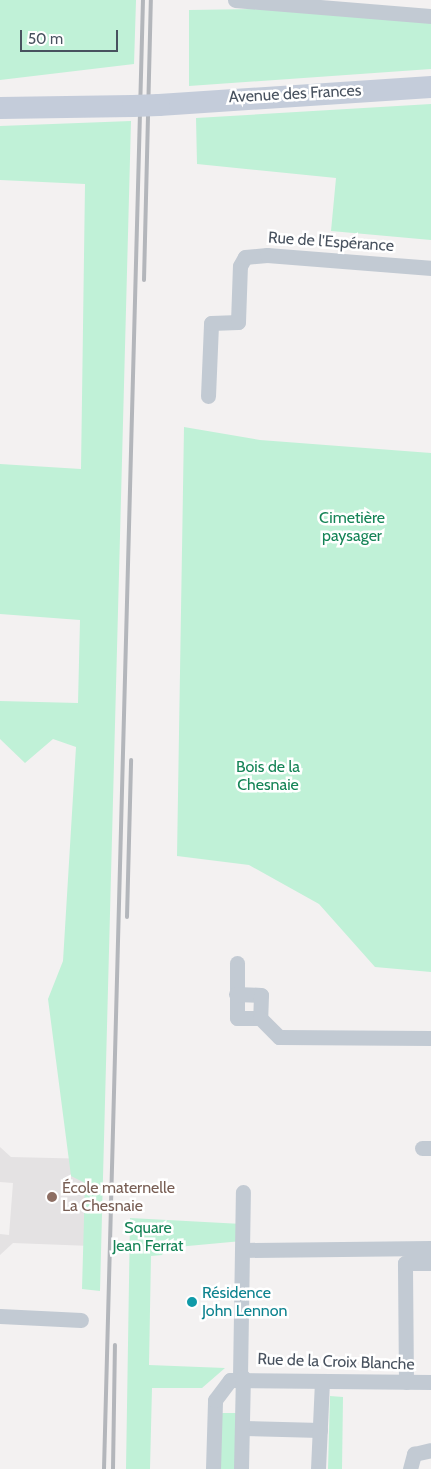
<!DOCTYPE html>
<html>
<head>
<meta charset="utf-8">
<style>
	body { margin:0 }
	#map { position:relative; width:431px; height:1469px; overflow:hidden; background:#f3f1f1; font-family:Cabin,sans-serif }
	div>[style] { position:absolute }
	.education>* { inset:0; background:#e4e2e3 }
	.green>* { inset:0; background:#c0f1d7 }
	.street>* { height:15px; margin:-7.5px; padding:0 7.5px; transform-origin:7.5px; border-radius:7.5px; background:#c2cad3 }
	.secondary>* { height:22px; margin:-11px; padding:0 11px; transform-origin:11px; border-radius:11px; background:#c4ccda }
	.rail>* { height:4px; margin:-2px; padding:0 2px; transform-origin:2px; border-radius:2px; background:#b3b6bb }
	.secondary-bridge>* { height:22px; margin:-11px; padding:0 11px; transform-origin:11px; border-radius:11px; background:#c4ccda }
	.dots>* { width:14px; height:14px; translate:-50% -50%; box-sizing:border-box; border:2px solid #fff; border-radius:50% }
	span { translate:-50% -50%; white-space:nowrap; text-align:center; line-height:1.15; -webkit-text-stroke:5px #fff; paint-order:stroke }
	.street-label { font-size:16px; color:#48525f }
	.park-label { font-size:16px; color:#168457 }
	.education-label { font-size:16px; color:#785e54 }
	.left { translate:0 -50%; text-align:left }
	.culture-label { font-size:16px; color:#0d838f }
	.scale { position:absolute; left:20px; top:30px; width:98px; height:22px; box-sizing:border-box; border:2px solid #48525f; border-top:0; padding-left:6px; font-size:15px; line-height:18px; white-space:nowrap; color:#48525f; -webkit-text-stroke:4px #fff; paint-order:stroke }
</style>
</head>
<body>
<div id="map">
	<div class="education">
		<i style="clip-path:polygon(0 1147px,11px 1157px,94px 1159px,91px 1246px,13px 1243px,0 1255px,0 1234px,9px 1235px,13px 1183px,0 1182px)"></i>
	</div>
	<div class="green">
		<i style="clip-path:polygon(0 0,136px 0,134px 64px,0 80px)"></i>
		<i style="clip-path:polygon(264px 9px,431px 22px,431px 69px,189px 86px,189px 10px)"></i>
		<i style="clip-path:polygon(431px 104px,431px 240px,331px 231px,336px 178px,197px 164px,196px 118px)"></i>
		<i style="clip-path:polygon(131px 121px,100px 1291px,82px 1289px,85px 1183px,71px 1176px,48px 999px,63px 961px,76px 747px,53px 739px,25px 763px,0 739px,0 701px,78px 703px,80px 620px,0 614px,0 464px,81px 469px,85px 184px,0 180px,0 126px)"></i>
		<i style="clip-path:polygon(184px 427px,260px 440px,431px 453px,431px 972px,375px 967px,319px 904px,249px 865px,177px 856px)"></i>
		<i style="clip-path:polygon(130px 1218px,242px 1224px,242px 1241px,166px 1248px,162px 1255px,151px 1256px,149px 1365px,225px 1368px,202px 1388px,152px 1388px,150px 1469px,126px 1469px)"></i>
		<i style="clip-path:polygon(330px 1396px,343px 1397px,342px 1469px,328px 1469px)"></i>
		<i style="clip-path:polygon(220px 1413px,240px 1413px,239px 1469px,220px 1469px)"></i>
	</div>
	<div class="street">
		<i style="left:235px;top:0;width:197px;rotate:4.7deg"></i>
		<i style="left:208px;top:396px;width:73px;rotate:-87.6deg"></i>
		<i style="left:211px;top:323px;width:27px;rotate:-2deg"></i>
		<i style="left:238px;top:322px;width:56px;rotate:-88deg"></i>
		<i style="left:240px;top:266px;width:10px;rotate:-61deg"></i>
		<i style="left:245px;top:257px;width:22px;rotate:-5deg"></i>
		<i style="left:267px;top:255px;width:165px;rotate:4.5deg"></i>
		<i style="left:237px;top:963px;width:55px;rotate:90deg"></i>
		<i style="left:237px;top:1018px;width:23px"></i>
		<i style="left:236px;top:994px;width:25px;rotate:2deg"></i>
		<i style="left:261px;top:995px;width:23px;rotate:92deg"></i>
		<i style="left:260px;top:1018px;width:27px;rotate:45deg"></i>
		<i style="left:279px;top:1037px;width:152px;rotate:0.4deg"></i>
		<i style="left:422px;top:1148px;width:9px"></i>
		<i style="left:242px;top:1250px;width:189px;rotate:-0.6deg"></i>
		<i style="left:0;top:1316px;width:81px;rotate:2.8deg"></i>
		<i style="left:240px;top:1377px;width:185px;rotate:-89.1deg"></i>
		<i style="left:406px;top:1382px;width:119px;rotate:-90.5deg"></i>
		<i style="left:405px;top:1263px;width:26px"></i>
		<i style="left:242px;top:1428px;width:78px;rotate:1.5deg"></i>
		<i style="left:213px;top:1469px;width:69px;rotate:-88.3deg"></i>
		<i style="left:215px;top:1400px;width:25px;rotate:-53deg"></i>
		<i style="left:230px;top:1380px;width:201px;rotate:0.6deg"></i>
		<i style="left:241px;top:1469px;width:92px;rotate:-88.8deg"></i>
		<i style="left:318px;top:1469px;width:88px;rotate:-87.4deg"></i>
		<i style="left:410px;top:1469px;width:16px;rotate:-75deg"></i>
		<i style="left:414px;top:1454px;width:17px;rotate:-13deg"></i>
	</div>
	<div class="secondary">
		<i style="left:159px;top:105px;width:273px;rotate:-3.8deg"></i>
		<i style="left:0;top:108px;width:133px;rotate:-0.9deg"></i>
	</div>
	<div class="rail">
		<i style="left:144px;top:280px;width:280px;rotate:-88.6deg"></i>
		<i style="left:127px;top:917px;width:157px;rotate:-88.5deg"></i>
		<i style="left:104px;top:1469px;width:1470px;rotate:-88.48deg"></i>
		<i style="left:113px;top:1469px;width:124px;rotate:-89.1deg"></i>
	</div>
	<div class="secondary-bridge">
		<i style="left:133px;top:106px;width:26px;rotate:-2deg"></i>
	</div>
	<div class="dots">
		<i style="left:52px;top:1197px;background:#8d6e63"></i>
		<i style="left:192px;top:1302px;background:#0f9aa8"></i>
	</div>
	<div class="street-label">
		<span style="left:295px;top:94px;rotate:-3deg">Avenue des Frances</span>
		<span style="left:331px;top:242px;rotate:4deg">Rue de l'Espérance</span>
		<span style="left:336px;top:1362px;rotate:2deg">Rue de la Croix Blanche</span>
	</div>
	<div class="park-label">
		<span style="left:352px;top:527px">Cimetière<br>paysager</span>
		<span style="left:268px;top:776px">Bois de la<br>Chesnaie</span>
		<span style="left:148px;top:1237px">Square<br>Jean Ferrat</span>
	</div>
	<div class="education-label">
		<span class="left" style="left:62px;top:1197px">École maternelle<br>La Chesnaie</span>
	</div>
	<div class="culture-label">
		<span class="left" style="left:202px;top:1302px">Résidence<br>John Lennon</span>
	</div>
	<div class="scale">50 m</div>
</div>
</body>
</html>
